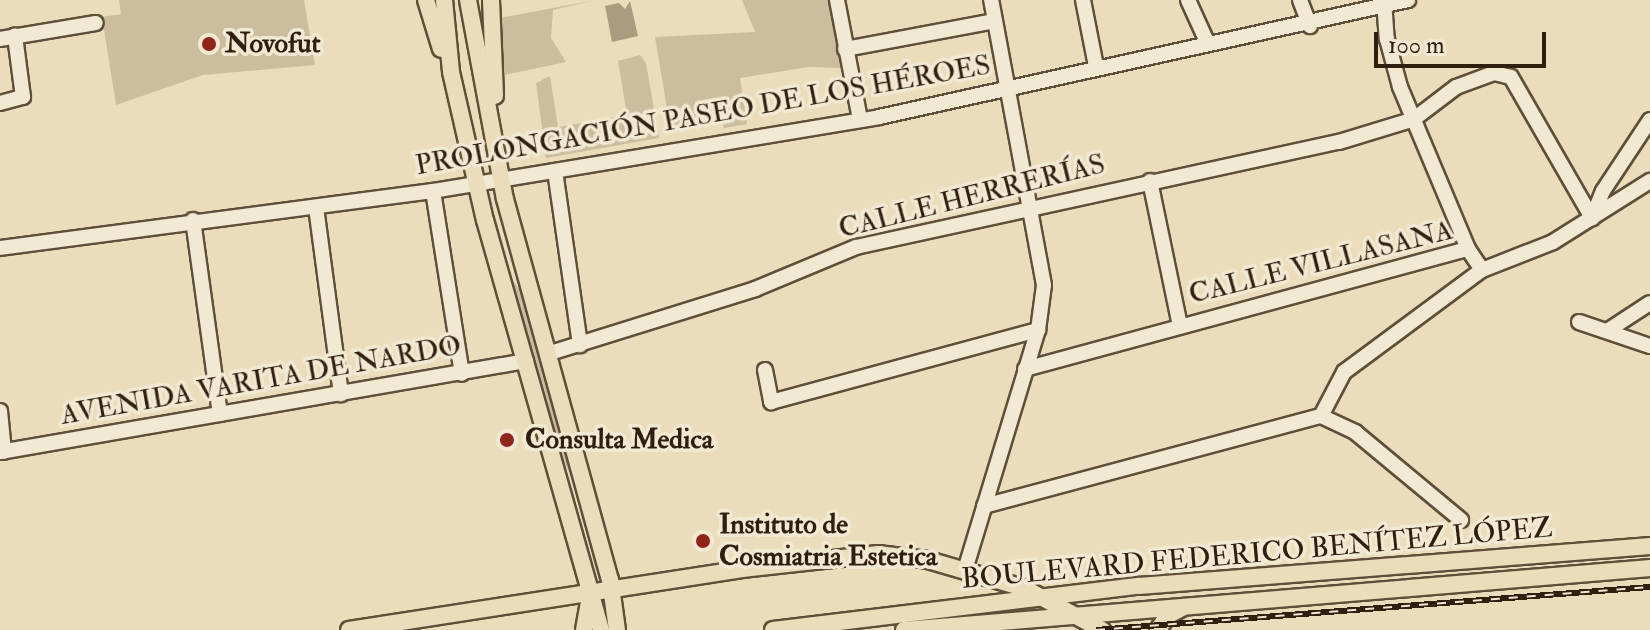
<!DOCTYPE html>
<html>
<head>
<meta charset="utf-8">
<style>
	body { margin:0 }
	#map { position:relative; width:1650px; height:630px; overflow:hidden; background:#ebddbb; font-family:"IM FELL Double Pica",serif }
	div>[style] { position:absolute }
	.green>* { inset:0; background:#cbbd9e }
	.water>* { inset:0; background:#ab9c80 }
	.roads { filter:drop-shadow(2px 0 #5f4e39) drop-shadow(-2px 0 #5f4e39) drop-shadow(0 2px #5f4e39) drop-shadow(0 -2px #5f4e39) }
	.minor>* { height:14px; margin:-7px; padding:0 7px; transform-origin:7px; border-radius:7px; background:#f2e9d3 }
	.major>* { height:16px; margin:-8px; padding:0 8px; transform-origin:8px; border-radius:8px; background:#ebddbb }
	.rail>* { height:6px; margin-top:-3px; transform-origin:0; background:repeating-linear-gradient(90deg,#f2e9d3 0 9px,#301e0e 0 18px); box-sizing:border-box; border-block:2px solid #301e0e }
	.dots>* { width:22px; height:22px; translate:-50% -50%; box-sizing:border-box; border:4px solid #f2e9d3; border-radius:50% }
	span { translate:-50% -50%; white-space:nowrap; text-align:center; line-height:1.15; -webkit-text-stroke:7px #f2e9d3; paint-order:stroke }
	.poi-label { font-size:28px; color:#301e0e; font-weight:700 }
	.left { translate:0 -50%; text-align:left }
	.street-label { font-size:28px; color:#301e0e }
	.scale { position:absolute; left:1374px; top:32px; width:172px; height:36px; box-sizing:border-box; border:4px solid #301e0e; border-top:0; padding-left:10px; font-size:24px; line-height:28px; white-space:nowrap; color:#301e0e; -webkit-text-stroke:6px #f2e9d3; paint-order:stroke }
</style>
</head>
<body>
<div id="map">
	<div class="green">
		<i style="clip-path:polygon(119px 0,304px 0,315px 65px,203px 75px,116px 105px,102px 17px,121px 14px)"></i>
		<i style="clip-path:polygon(595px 0,553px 10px,551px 38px,566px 62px,504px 75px,500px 18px)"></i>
		<i style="clip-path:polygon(742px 0,831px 0,842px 68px,808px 67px,740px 78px,747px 124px,724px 128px,721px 117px,670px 126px,655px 37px,755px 32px)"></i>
		<i style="clip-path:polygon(640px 55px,646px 63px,659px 138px,546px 158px,536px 83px,550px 76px,558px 127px,627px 115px,618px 61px)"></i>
		<i style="clip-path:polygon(508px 275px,521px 291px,579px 491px,562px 458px)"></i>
	</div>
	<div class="water">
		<i style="clip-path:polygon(630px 1px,638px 36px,612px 42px,605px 6px,619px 3px,625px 9px)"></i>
	</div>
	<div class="roads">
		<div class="minor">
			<i style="left:837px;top:0;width:122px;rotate:79.1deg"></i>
			<i style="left:1083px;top:0;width:67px;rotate:78.9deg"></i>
			<i style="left:1188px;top:0;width:48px;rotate:65.6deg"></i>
			<i style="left:1300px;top:0;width:28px;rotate:69deg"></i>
			<i style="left:1384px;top:0;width:39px;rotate:86deg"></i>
			<i style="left:1387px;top:39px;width:50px;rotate:74.8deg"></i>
			<i style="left:1400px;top:87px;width:176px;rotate:67.2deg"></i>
			<i style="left:0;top:39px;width:97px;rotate:-9.5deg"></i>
			<i style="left:845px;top:49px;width:152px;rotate:-10.6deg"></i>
			<i style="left:0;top:103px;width:24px;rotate:-15deg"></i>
			<i style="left:23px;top:97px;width:62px;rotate:-97.5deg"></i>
			<i style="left:555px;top:171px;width:176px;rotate:81.8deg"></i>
			<i style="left:1150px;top:181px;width:148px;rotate:78.3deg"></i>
			<i style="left:433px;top:191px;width:185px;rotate:81deg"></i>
			<i style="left:316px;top:207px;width:189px;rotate:82.4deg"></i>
			<i style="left:1592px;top:218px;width:29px;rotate:-68deg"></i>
			<i style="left:1603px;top:191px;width:85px;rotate:-56.5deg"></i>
			<i style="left:193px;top:220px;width:196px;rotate:82.1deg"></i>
			<i style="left:0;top:248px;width:437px;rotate:-7.5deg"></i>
			<i style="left:433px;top:191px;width:452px;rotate:-9.4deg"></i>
			<i style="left:879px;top:117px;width:542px;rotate:-12.47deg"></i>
			<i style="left:1579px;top:322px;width:75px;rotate:18.7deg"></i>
			<i style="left:1607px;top:331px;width:51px;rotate:-33.1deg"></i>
			<i style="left:550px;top:353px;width:215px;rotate:-17.3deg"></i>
			<i style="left:755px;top:289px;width:109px;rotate:-22.6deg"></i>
			<i style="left:856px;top:247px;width:494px;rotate:-12.3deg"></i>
			<i style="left:1339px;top:142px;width:78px;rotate:-17deg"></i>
			<i style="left:1414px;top:119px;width:53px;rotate:-37.3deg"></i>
			<i style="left:1456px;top:87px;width:40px;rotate:-20.2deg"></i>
			<i style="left:1494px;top:73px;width:17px;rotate:13deg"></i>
			<i style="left:1511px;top:77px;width:163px;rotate:60.1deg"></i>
			<i style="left:1025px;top:369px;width:459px;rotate:-15.2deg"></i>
			<i style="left:1468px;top:249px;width:25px;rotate:56deg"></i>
			<i style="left:1482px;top:270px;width:76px;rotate:-21.5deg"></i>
			<i style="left:1553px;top:242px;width:115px;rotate:-32.2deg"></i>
			<i style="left:765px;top:370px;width:33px;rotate:79deg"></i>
			<i style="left:771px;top:402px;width:277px;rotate:-15.1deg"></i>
			<i style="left:0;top:411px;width:41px;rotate:84.4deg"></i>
			<i style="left:1321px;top:416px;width:50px;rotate:-62.4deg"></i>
			<i style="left:1344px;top:372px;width:172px;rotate:-36.5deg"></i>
			<i style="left:0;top:452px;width:534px;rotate:-9.82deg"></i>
			<i style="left:984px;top:506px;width:349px;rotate:-15deg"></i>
			<i style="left:1321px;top:416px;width:38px;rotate:25deg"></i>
			<i style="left:1355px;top:432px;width:138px;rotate:39.7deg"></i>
			<i style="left:965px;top:570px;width:251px;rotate:-73.1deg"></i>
			<i style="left:1038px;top:330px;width:45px;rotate:-82.4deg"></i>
			<i style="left:1044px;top:285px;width:290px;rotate:-100.5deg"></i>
		</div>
		<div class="major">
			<i style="left:426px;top:0;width:51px;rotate:73deg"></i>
			<i style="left:444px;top:0;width:72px;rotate:84.4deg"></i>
			<i style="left:451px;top:72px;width:152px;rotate:77.1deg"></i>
			<i style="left:485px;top:220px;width:426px;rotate:74.2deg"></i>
			<i style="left:468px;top:0;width:202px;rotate:79.5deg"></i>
			<i style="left:505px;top:199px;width:394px;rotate:74.6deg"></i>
			<i style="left:610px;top:579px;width:51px;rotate:82.2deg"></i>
			<i style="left:491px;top:0;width:96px;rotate:87.6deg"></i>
			<i style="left:349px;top:630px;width:398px;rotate:-8.8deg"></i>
			<i style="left:742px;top:569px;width:137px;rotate:-6.3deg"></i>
			<i style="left:878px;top:554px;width:50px;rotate:6.8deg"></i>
			<i style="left:928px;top:560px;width:100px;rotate:16.3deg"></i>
			<i style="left:1024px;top:588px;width:89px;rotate:28.3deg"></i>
			<i style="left:584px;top:630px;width:36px;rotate:-80deg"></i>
			<i style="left:773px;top:630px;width:369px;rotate:-6.9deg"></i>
			<i style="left:1139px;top:586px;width:513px;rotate:-4.48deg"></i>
			<i style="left:904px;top:630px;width:749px;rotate:-4.75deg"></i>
			<i style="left:1158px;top:630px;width:17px;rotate:-57deg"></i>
			<i style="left:1167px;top:616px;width:17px;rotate:-28deg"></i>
		</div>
	</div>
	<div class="rail">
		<i style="left:1096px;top:630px;width:556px;rotate:-4.44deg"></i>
	</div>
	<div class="dots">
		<i style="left:209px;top:44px;background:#8f2418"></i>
		<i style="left:507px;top:440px;background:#8f2418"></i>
		<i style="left:703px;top:541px;background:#8f2418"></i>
	</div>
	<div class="poi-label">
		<span class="left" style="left:225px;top:44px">Novofut</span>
		<span class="left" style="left:525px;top:440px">Consulta Medica</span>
		<span class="left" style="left:719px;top:541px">Instituto de<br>Cosmiatria Estetica</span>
	</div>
	<div class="street-label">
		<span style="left:703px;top:116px;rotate:-10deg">PROLONGACIÓN PASEO DE LOS HÉROES</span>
		<span style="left:972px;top:197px;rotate:-14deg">CALLE HERRERÍAS</span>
		<span style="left:1321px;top:263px;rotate:-14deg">CALLE VILLASANA</span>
		<span style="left:261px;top:381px;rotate:-10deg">AVENIDA VARITA DE NARDO</span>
		<span style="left:1257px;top:554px;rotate:-5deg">BOULEVARD FEDERICO BENÍTEZ LÓPEZ</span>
	</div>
	<div class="scale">100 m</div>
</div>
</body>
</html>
